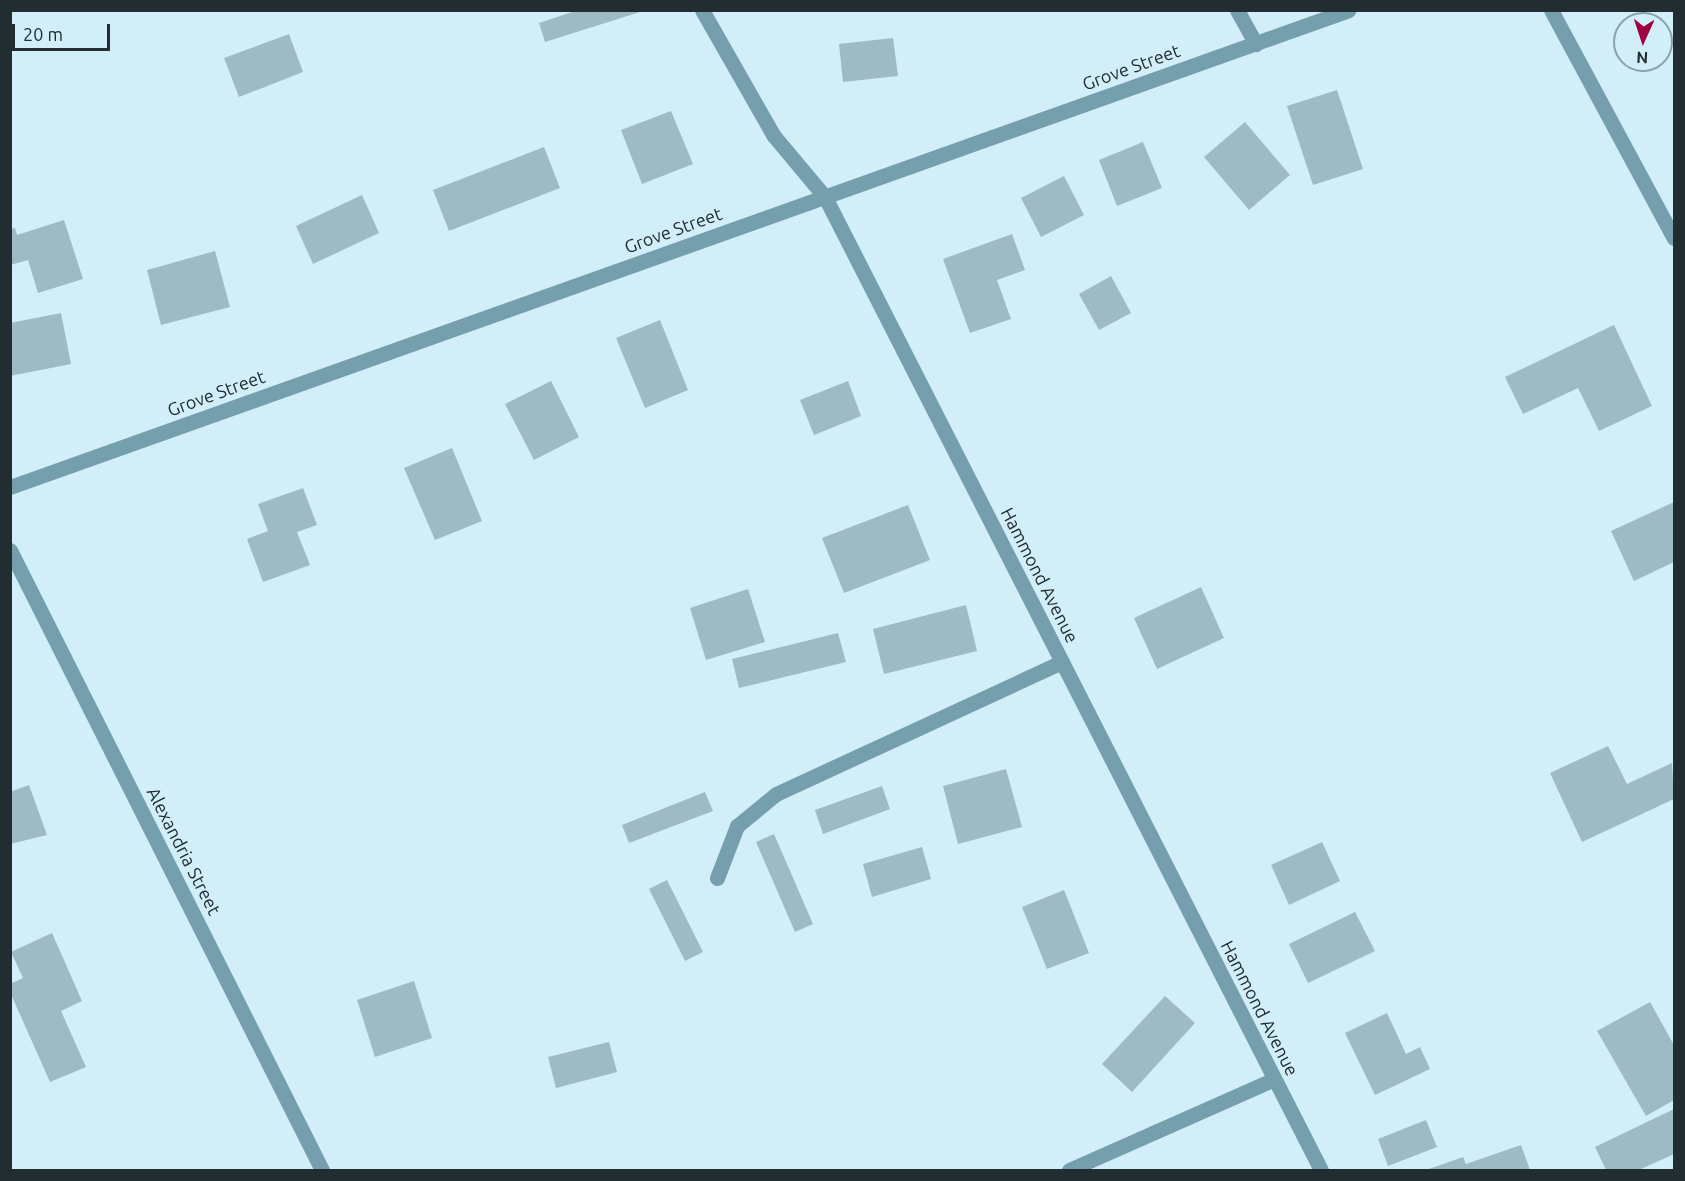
<!DOCTYPE html>
<html>
<head>
<meta charset="utf-8">
<style>
	body { margin:0 }
	#map { position:relative; width:1685px; height:1181px; overflow:hidden; background:#d2eff9; font-family:Ubuntu,sans-serif }
	div>[style] { position:absolute }
	.building>* { inset:0; background:#9ebac3 }
	.service>* { height:15px; margin:-7.5px; padding:0 7.5px; transform-origin:7.5px; border-radius:7.5px; background:#759fad }
	.minor>* { height:15px; margin:-7.5px; padding:0 7.5px; transform-origin:7.5px; border-radius:7.5px; background:#759fad }
	.tertiary>* { height:15px; margin:-7.5px; padding:0 7.5px; transform-origin:7.5px; border-radius:7.5px; background:#759fad }
	span { translate:-50% -50%; white-space:nowrap; text-align:center; line-height:1.15; -webkit-text-stroke:6px #d2eff9; paint-order:stroke }
	.street-label { font-size:18px; color:#222d31 }
	.frame { position:absolute; inset:0; border:12px solid #222d31; pointer-events:none }
	.north { position:absolute; left:1613px; top:12px; width:60px; height:60px; box-sizing:border-box; background:#d2eff9; border:2px solid #8ca1a9; border-radius:50%; rotate:183deg; font-size:16px; font-weight:700; line-height:24px; text-align:center; color:#222d31 }
	.north::after { content:''; display:block; margin:auto; width:21px; height:27px; background:#a0013f; clip-path:polygon(50% 0,100% 100%,50% 72%,0 100%) }
	.scale { position:absolute; left:12px; top:24px; width:98px; height:27px; box-sizing:border-box; border:3px solid #222d31; border-top:0; padding-left:8px; font-size:18px; line-height:21px; white-space:nowrap; color:#222d31; -webkit-text-stroke:4px #d2eff9; paint-order:stroke }
</style>
</head>
<body>
<div id="map">
	<div class="building">
		<i style="clip-path:polygon(578px 10px,643px 10px,643px 11px,545px 42px,539px 23px)"></i>
		<i style="clip-path:polygon(289px 34px,303px 72px,239px 97px,224px 58px)"></i>
		<i style="clip-path:polygon(893px 38px,898px 76px,843px 82px,839px 44px)"></i>
		<i style="clip-path:polygon(1337px 90px,1363px 169px,1313px 185px,1287px 106px)"></i>
		<i style="clip-path:polygon(671px 111px,693px 164px,642px 184px,621px 130px)"></i>
		<i style="clip-path:polygon(1245px 122px,1290px 175px,1249px 210px,1204px 157px)"></i>
		<i style="clip-path:polygon(1143px 142px,1162px 188px,1117px 206px,1099px 160px)"></i>
		<i style="clip-path:polygon(544px 147px,560px 188px,449px 231px,433px 190px)"></i>
		<i style="clip-path:polygon(1064px 176px,1084px 215px,1041px 237px,1021px 198px)"></i>
		<i style="clip-path:polygon(362px 195px,379px 233px,313px 264px,296px 226px)"></i>
		<i style="clip-path:polygon(64px 220px,83px 279px,38px 293px,28px 260px,10px 265px,10px 229px,15px 228px,17px 235px)"></i>
		<i style="clip-path:polygon(1012px 234px,1025px 270px,997px 280px,1011px 319px,970px 333px,943px 259px)"></i>
		<i style="clip-path:polygon(215px 251px,230px 307px,161px 325px,147px 270px)"></i>
		<i style="clip-path:polygon(1111px 276px,1131px 313px,1099px 330px,1079px 294px)"></i>
		<i style="clip-path:polygon(61px 313px,71px 364px,10px 376px,10px 323px)"></i>
		<i style="clip-path:polygon(660px 320px,688px 390px,645px 408px,616px 338px)"></i>
		<i style="clip-path:polygon(1614px 325px,1652px 406px,1599px 431px,1578px 388px,1523px 414px,1505px 377px)"></i>
		<i style="clip-path:polygon(551px 381px,579px 437px,534px 460px,505px 404px)"></i>
		<i style="clip-path:polygon(848px 381px,861px 416px,814px 435px,800px 400px)"></i>
		<i style="clip-path:polygon(452px 448px,482px 521px,435px 540px,404px 468px)"></i>
		<i style="clip-path:polygon(303px 488px,317px 525px,297px 532px,310px 565px,263px 582px,247px 539px,268px 531px,258px 504px)"></i>
		<i style="clip-path:polygon(1674px 502px,1674px 562px,1634px 581px,1611px 531px)"></i>
		<i style="clip-path:polygon(908px 505px,930px 560px,844px 593px,822px 538px)"></i>
		<i style="clip-path:polygon(1201px 587px,1224px 638px,1157px 669px,1134px 618px)"></i>
		<i style="clip-path:polygon(748px 589px,765px 642px,706px 660px,690px 608px)"></i>
		<i style="clip-path:polygon(966px 605px,977px 651px,884px 674px,873px 629px)"></i>
		<i style="clip-path:polygon(838px 633px,846px 662px,739px 688px,732px 659px)"></i>
		<i style="clip-path:polygon(1608px 746px,1627px 784px,1672px 763px,1674px 799px,1582px 842px,1550px 773px)"></i>
		<i style="clip-path:polygon(1006px 769px,1022px 827px,958px 844px,943px 786px)"></i>
		<i style="clip-path:polygon(29px 785px,47px 835px,10px 844px,10px 792px)"></i>
		<i style="clip-path:polygon(882px 786px,890px 809px,823px 834px,815px 810px)"></i>
		<i style="clip-path:polygon(705px 792px,713px 811px,629px 843px,622px 825px)"></i>
		<i style="clip-path:polygon(774px 834px,813px 924px,795px 932px,756px 842px)"></i>
		<i style="clip-path:polygon(1322px 842px,1340px 881px,1289px 905px,1271px 865px)"></i>
		<i style="clip-path:polygon(922px 847px,931px 879px,872px 897px,863px 864px)"></i>
		<i style="clip-path:polygon(667px 880px,703px 952px,685px 961px,649px 889px)"></i>
		<i style="clip-path:polygon(1064px 890px,1089px 953px,1047px 969px,1022px 907px)"></i>
		<i style="clip-path:polygon(1355px 912px,1375px 951px,1308px 983px,1289px 944px)"></i>
		<i style="clip-path:polygon(52px 933px,82px 1001px,61px 1011px,86px 1067px,50px 1082px,10px 992px,10px 984px,23px 978px,11px 952px)"></i>
		<i style="clip-path:polygon(414px 981px,432px 1038px,375px 1057px,357px 1000px)"></i>
		<i style="clip-path:polygon(1165px 996px,1195px 1023px,1132px 1092px,1102px 1064px)"></i>
		<i style="clip-path:polygon(1650px 1002px,1674px 1045px,1674px 1100px,1646px 1116px,1597px 1031px)"></i>
		<i style="clip-path:polygon(1387px 1013px,1406px 1054px,1420px 1047px,1430px 1069px,1375px 1095px,1345px 1033px)"></i>
		<i style="clip-path:polygon(609px 1042px,617px 1072px,556px 1088px,548px 1057px)"></i>
		<i style="clip-path:polygon(1674px 1109px,1674px 1154px,1639px 1170px,1606px 1170px,1595px 1147px)"></i>
		<i style="clip-path:polygon(1426px 1120px,1437px 1147px,1388px 1166px,1378px 1139px)"></i>
		<i style="clip-path:polygon(1521px 1145px,1530px 1170px,1426px 1170px,1463px 1157px,1466px 1164px)"></i>
	</div>
	<div class="service">
		<i style="left:1237px;top:10px;width:39px;rotate:61deg"></i>
		<i style="left:717px;top:878px;width:56px;rotate:-69deg"></i>
		<i style="left:737px;top:826px;width:50px;rotate:-39.4deg"></i>
		<i style="left:776px;top:794px;width:315px;rotate:-24.8deg"></i>
		<i style="left:1069px;top:1170px;width:224px;rotate:-23.9deg"></i>
	</div>
	<div class="minor">
		<i style="left:702px;top:10px;width:145px;rotate:60.3deg"></i>
		<i style="left:774px;top:136px;width:80px;rotate:50.1deg"></i>
		<i style="left:825px;top:197px;width:1092px;rotate:62.99deg"></i>
		<i style="left:10px;top:487px;width:1421px;rotate:-19.61deg"></i>
	</div>
	<div class="tertiary">
		<i style="left:1551px;top:10px;width:259px;rotate:61.7deg"></i>
		<i style="left:10px;top:550px;width:694px;rotate:63.29deg"></i>
	</div>
	<div class="street-label">
		<span style="left:1131px;top:67px;rotate:-20deg">Grove Street</span>
		<span style="left:673px;top:230px;rotate:-20deg">Grove Street</span>
		<span style="left:216px;top:393px;rotate:-20deg">Grove Street</span>
		<span style="left:1040px;top:575px;rotate:63deg">Hammond Avenue</span>
		<span style="left:184px;top:851px;rotate:63deg">Alexandria Street</span>
		<span style="left:1260px;top:1008px;rotate:63deg">Hammond Avenue</span>
	</div>
	<div class="frame"></div>
	<div class="north">N</div>
	<div class="scale">20 m</div>
</div>
</body>
</html>
